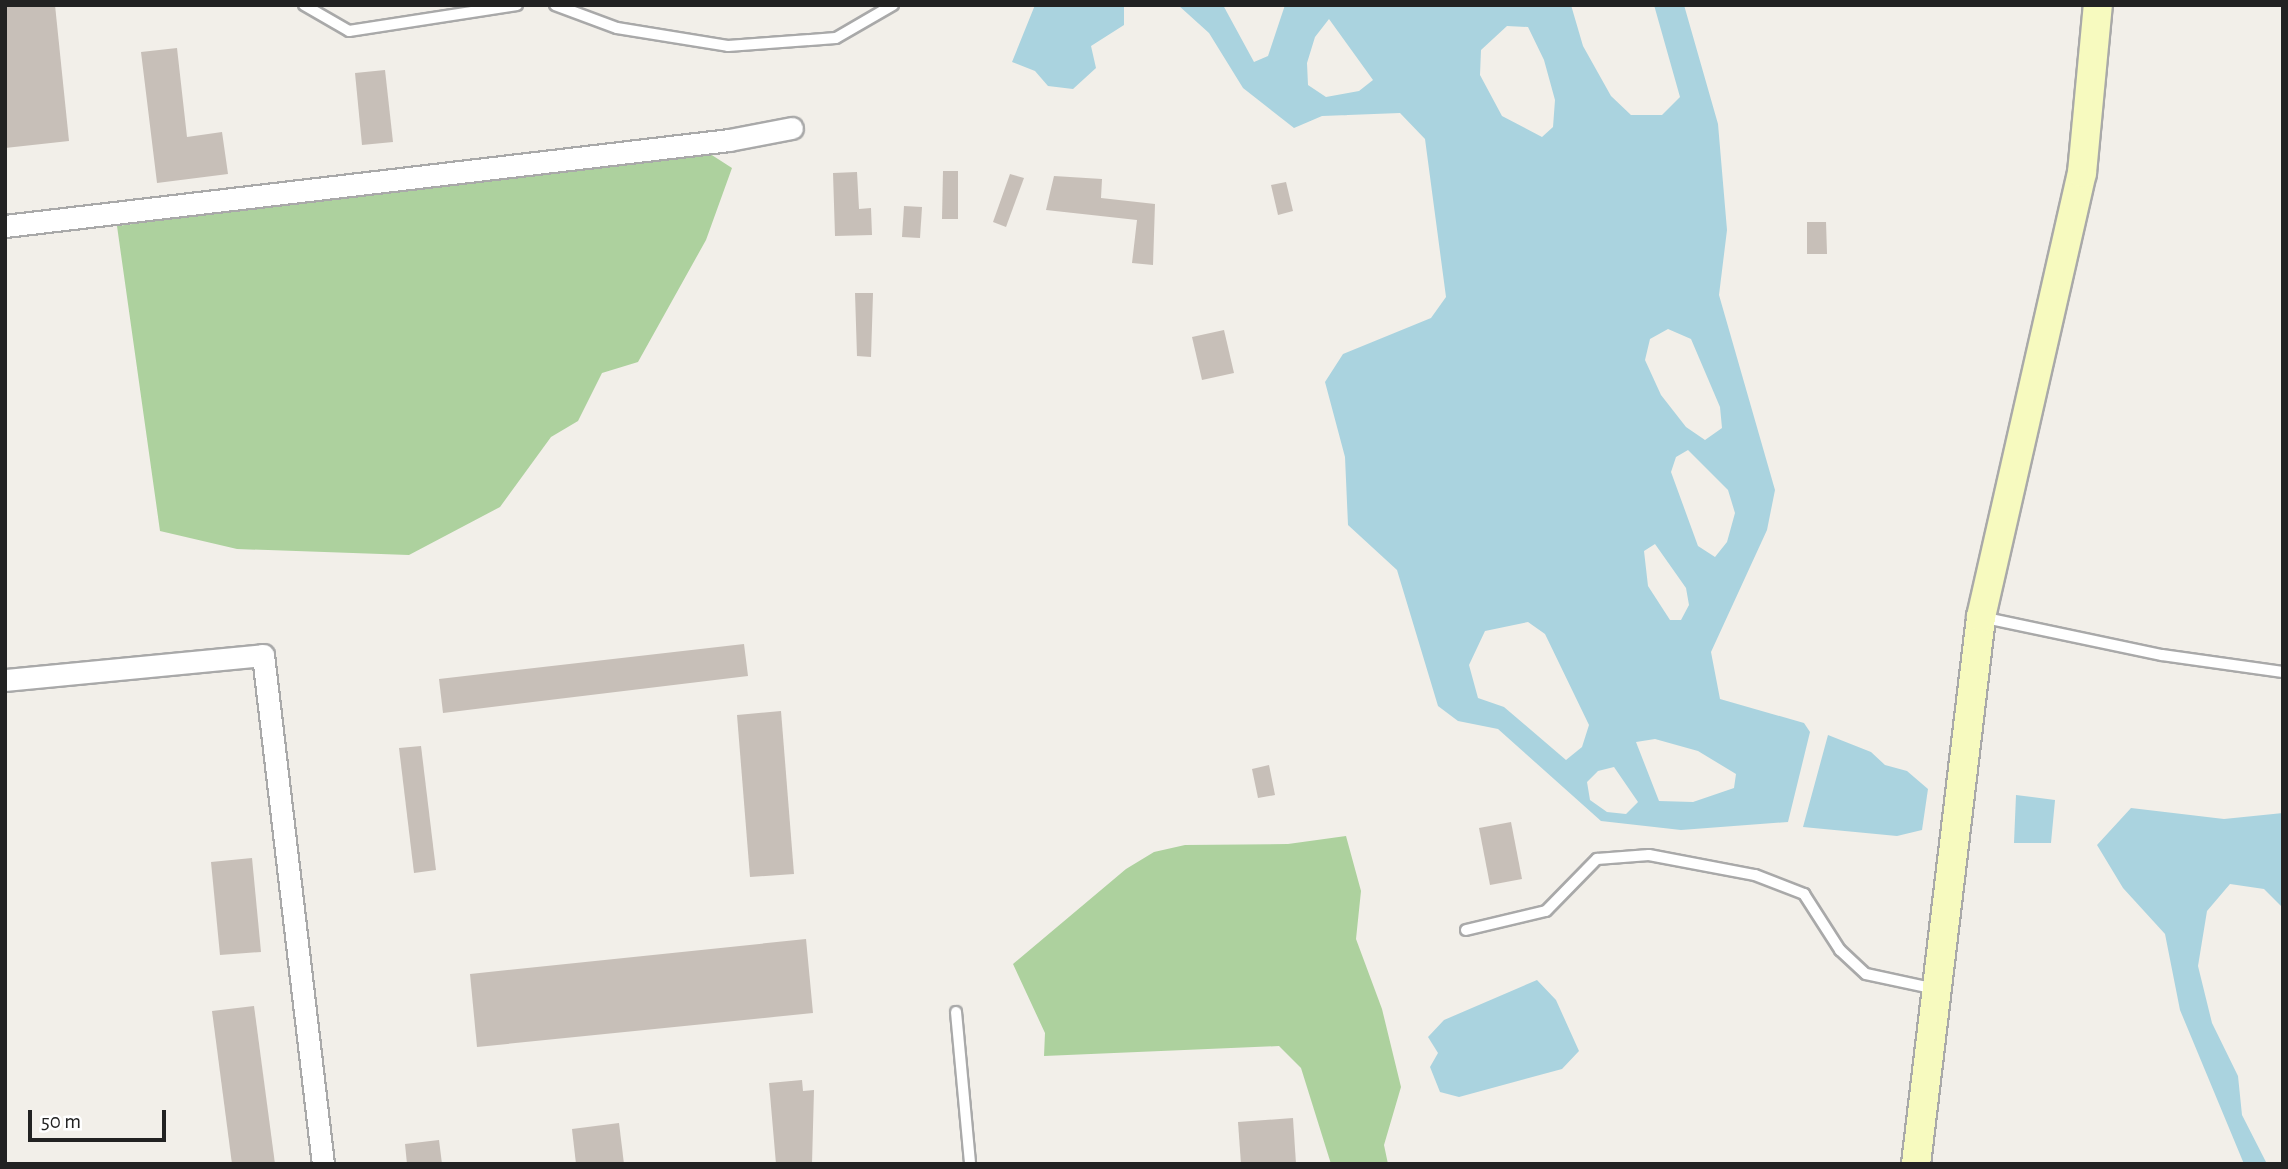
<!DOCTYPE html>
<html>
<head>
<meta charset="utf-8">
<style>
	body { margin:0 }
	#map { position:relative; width:2288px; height:1169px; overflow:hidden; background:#f2efe9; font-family:"Alegreya Sans",sans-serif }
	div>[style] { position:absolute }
	.forest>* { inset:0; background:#add19e }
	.water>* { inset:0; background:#aad3df }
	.building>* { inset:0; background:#c7bfb8 }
	.roads { filter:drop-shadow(2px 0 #a9a9a9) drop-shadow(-2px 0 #a9a9a9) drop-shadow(0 2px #a9a9a9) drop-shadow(0 -2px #a9a9a9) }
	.lane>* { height:10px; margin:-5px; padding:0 5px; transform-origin:5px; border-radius:5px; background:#fff }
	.street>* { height:21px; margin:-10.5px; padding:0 10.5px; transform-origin:10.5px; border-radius:10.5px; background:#fff }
	.secondary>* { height:28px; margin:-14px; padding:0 14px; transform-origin:14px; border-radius:14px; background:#f7fabf }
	span { translate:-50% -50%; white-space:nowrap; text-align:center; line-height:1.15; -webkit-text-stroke:6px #fff; paint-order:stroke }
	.frame { position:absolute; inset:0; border:7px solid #222; pointer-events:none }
	.scale { position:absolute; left:28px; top:1110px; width:138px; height:32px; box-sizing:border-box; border:4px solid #222; border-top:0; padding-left:9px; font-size:21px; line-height:24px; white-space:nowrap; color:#222; -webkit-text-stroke:5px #fff; paint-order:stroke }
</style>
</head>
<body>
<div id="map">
	<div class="forest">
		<i style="clip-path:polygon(704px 150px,732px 168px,706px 240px,638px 362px,602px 373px,578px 421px,551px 437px,500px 507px,409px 555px,237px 549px,160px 531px,117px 226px)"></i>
		<i style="clip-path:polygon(1346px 836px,1361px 891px,1356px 939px,1382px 1009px,1401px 1087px,1384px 1145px,1388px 1164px,1331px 1164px,1301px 1068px,1279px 1046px,1044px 1056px,1045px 1033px,1013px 964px,1126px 869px,1154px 852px,1185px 845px,1288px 844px)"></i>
	</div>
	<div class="water">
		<i style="clip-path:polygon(1035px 5px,1124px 5px,1124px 25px,1091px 46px,1096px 68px,1073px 89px,1048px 86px,1035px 71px,1012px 62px)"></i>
		<i style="clip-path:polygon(evenodd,1178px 5px,1223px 5px,1254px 62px,1268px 56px,1285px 5px,1571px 5px,1583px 46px,1611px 96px,1631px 115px,1662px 115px,1680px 97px,1654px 5px,1684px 5px,1718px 124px,1727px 230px,1719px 295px,1775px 490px,1767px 530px,1711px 652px,1720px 699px,1804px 723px,1810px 732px,1788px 822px,1681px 830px,1601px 821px,1498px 729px,1458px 721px,1438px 706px,1397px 570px,1348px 525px,1345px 457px,1325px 382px,1343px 354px,1431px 318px,1446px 297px,1425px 139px,1400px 113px,1322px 116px,1294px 128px,1243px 88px,1209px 33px,1178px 5px,1329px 19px,1373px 80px,1359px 91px,1326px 97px,1308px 85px,1307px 63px,1315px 37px,1329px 19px,1178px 5px,1507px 26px,1528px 27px,1544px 60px,1555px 100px,1553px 127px,1542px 137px,1502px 116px,1480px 75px,1481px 50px,1507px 26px,1178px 5px,1668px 329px,1691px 339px,1720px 407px,1722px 428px,1705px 440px,1686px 427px,1661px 395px,1645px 360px,1650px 339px,1668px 329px,1178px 5px,1688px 450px,1728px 490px,1735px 513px,1727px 542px,1715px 557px,1698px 546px,1671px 472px,1676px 457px,1688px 450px,1178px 5px,1655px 544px,1686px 588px,1689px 605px,1681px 620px,1670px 620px,1648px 586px,1644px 551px,1655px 544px,1178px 5px,1528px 622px,1545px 634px,1589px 725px,1582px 747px,1566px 760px,1504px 707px,1478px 698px,1469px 665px,1485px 631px,1528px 622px,1178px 5px,1655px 739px,1698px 751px,1736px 774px,1734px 788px,1693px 802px,1659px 801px,1636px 742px,1655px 739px,1178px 5px,1614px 767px,1638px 802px,1626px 814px,1607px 812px,1590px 800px,1587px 782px,1598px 771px,1614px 767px)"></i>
		<i style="clip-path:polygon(1828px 735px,1871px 752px,1885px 765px,1907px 771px,1928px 789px,1922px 830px,1897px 836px,1803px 827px)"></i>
		<i style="clip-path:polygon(2016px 795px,2055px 800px,2051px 843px,2014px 843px)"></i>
		<i style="clip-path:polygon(2131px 808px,2224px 819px,2283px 813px,2283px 908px,2264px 889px,2230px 884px,2207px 911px,2198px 966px,2212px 1023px,2238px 1076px,2242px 1115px,2266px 1162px,2274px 1164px,2244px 1164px,2180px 1010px,2165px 934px,2123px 888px,2097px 845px)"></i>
		<i style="clip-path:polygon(1537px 980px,1556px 1000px,1579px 1051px,1562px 1069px,1459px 1097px,1440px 1092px,1430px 1067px,1438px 1053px,1428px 1037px,1444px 1020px)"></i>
	</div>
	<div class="building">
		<i style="clip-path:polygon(5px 5px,55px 5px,69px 141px,5px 148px)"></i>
		<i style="clip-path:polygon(177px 48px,187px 137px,222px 132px,228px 174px,157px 183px,141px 52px)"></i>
		<i style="clip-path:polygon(385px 70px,393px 142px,362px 145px,355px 73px)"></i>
		<i style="clip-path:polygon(943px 171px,958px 171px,958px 219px,942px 219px)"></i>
		<i style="clip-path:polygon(857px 172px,859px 209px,871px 208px,872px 235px,835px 236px,833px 173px)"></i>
		<i style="clip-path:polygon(1010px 174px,1024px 178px,1006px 227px,993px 222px)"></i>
		<i style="clip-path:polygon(1054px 176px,1102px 179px,1101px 198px,1155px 204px,1153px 265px,1132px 263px,1137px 220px,1046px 210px)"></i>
		<i style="clip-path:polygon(1286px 182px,1293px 211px,1278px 215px,1271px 185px)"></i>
		<i style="clip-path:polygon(904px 206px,922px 207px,920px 238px,902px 237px)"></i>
		<i style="clip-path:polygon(1807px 222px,1826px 222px,1827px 254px,1807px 254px)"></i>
		<i style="clip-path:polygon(855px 293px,873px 293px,871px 357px,857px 356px)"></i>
		<i style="clip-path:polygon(1224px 330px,1234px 373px,1202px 380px,1192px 337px)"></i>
		<i style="clip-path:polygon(744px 644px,748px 676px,443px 713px,439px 679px)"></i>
		<i style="clip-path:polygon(781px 711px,794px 874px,750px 877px,737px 715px)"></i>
		<i style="clip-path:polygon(421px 746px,436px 870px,414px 873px,399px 748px)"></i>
		<i style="clip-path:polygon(1269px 765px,1275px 795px,1258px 798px,1252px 769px)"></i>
		<i style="clip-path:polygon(1511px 822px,1522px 879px,1490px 885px,1479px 828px)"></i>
		<i style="clip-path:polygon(252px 858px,261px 952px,220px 955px,211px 862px)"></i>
		<i style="clip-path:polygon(806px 939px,813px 1013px,477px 1047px,470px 974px)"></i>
		<i style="clip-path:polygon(254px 1006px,275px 1164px,232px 1164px,212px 1011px)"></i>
		<i style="clip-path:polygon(802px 1080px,803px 1091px,814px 1090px,812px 1164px,776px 1164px,769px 1083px)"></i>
		<i style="clip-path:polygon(1293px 1118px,1296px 1164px,1241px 1164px,1238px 1122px)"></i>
		<i style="clip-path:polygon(619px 1123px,624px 1164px,576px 1164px,572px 1129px)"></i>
		<i style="clip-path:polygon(439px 1140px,442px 1164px,407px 1164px,405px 1144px)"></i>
	</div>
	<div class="roads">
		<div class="lane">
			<i style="left:304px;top:5px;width:52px;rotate:30deg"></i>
			<i style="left:349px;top:31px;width:170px;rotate:-8.8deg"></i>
			<i style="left:555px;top:5px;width:66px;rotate:20.4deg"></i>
			<i style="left:617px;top:28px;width:112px;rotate:9.2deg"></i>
			<i style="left:728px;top:46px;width:108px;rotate:-4.2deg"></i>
			<i style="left:836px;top:38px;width:66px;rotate:-30.1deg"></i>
			<i style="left:1981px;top:617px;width:185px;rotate:11.9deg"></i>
			<i style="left:2162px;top:655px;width:122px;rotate:8deg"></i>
			<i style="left:1466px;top:930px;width:82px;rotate:-13.4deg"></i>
			<i style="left:1546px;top:911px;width:73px;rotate:-45.6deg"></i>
			<i style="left:1597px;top:859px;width:52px;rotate:-4.4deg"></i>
			<i style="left:1649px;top:855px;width:108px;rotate:10.7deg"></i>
			<i style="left:1755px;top:875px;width:53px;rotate:21.2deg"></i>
			<i style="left:1804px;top:894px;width:67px;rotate:57.3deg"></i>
			<i style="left:1840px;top:950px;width:35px;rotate:43deg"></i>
			<i style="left:1866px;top:974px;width:72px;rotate:12.1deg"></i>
			<i style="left:956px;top:1012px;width:153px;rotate:84.7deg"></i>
		</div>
		<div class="street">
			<i style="left:5px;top:226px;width:729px;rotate:-6.77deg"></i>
			<i style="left:729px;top:140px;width:64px;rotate:-10.8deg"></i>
			<i style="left:5px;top:680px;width:259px;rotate:-5.5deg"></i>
			<i style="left:263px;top:655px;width:513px;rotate:83.28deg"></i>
		</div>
		<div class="secondary">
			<i style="left:1916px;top:1164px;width:551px;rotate:-83.22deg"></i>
			<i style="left:1981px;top:617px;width:455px;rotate:-77.2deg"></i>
			<i style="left:2082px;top:173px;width:169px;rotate:-84.6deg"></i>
		</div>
	</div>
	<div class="frame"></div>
	<div class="scale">50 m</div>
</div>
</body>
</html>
